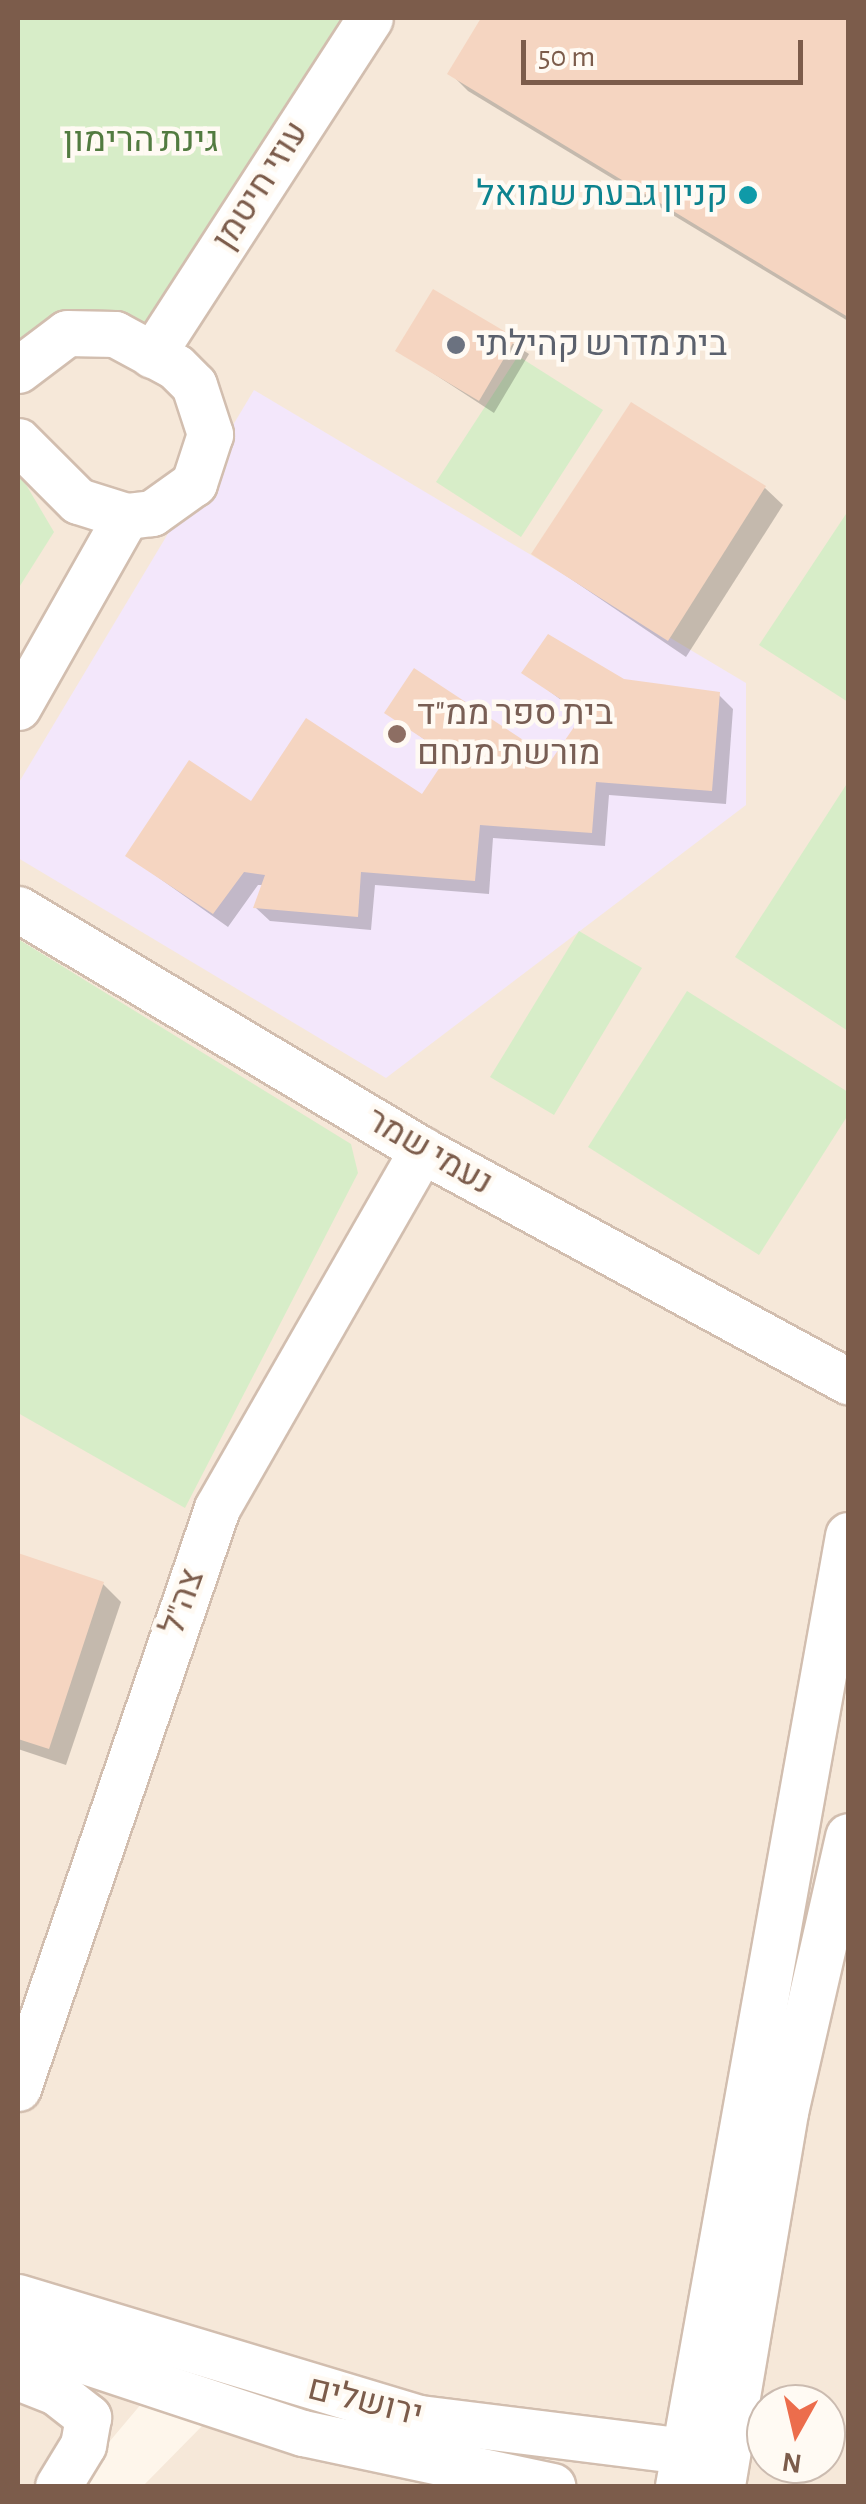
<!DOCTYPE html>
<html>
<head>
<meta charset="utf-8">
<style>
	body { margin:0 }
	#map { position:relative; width:866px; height:2504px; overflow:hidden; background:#fef6eb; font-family:"Alegreya Sans",Heebo,sans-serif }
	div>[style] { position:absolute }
	.residential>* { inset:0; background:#f6e8d9 }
	.education>* { inset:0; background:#f3e7fb }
	.green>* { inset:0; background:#d7edc8 }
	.shadow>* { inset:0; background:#0003 }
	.building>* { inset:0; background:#f5d5c1 }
	.roads { filter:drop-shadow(2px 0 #d2beaf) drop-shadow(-2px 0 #d2beaf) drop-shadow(0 2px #d2beaf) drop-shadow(0 -2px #d2beaf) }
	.minor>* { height:45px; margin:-22.5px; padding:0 22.5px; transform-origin:22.5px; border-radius:22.5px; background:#fff }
	.dots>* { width:28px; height:28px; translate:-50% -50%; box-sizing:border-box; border:5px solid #fffaf3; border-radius:50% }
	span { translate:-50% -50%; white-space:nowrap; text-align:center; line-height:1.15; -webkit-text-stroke:9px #fffaf3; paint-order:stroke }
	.park-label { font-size:35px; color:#527b40 }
	.street-label { font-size:35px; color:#7c5c4b }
	.culture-label { font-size:35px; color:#0d838f }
	.right { translate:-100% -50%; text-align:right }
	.worship-label { font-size:35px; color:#5b616d }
	.left { translate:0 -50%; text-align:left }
	.education-label { font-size:35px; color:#785e54 }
	.frame { position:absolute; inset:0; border:20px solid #7c5c4b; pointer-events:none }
	.north { position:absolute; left:746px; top:2384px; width:100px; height:100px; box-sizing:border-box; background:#fffaf3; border:2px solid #cbbbb0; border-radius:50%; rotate:188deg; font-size:28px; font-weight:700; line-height:40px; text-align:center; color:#7c5c4b }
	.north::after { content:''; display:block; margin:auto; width:35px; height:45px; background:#ec6d4c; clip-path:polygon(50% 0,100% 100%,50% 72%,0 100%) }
	.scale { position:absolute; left:521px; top:40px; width:282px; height:45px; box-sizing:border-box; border:5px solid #7c5c4b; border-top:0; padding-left:12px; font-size:30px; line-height:35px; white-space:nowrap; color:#7c5c4b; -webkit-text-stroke:8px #fffaf3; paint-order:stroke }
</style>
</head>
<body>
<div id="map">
	<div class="residential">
		<i style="clip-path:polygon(evenodd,18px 18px,848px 18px,848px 2486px,143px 2486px,204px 2424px,142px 2403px,72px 2486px,18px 2486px,18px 18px,766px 2404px,826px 2404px,826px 2464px,766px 2464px,766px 2404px)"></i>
	</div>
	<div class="education">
		<i style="clip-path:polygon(254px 390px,746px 683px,746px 805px,386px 1078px,18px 858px,18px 784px)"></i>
	</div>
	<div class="green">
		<i style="clip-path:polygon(18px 18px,370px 18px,152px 355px,88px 330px,18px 370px)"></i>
		<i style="clip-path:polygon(518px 356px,603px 410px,521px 537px,436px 482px)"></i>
		<i style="clip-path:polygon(18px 471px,54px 532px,18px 589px)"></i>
		<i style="clip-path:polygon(848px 511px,848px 702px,759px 645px)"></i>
		<i style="clip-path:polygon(848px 782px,848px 1031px,735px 957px)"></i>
		<i style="clip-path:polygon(579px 931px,642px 968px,554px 1115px,490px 1077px)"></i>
		<i style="clip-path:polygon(18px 939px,351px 1144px,358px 1173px,185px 1508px,18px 1413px)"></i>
		<i style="clip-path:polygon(687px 991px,848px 1092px,848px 1115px,759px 1255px,588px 1147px)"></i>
	</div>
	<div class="shadow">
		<i style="clip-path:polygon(484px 18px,848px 18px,848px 321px,468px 91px,450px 73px)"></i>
		<i style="clip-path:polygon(434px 292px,529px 354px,494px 413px,399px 351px)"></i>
		<i style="clip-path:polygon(765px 488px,783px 505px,686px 657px,534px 554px)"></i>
		<i style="clip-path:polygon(525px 673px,719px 695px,733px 709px,726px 804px,609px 795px,605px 846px,493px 838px,489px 894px,375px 885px,371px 930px,270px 921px,256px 908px,264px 885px,258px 885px,228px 927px,128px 856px,251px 804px,422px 798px,449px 758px,388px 712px,553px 763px,584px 717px)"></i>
		<i style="clip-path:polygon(18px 1556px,103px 1584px,121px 1602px,66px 1765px,18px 1749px)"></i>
	</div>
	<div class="building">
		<i style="clip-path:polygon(481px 18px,848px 18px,848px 317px,447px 74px)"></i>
		<i style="clip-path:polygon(433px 289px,516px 338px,479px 401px,395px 351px)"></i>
		<i style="clip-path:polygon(631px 402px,766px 486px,668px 641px,531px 554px)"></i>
		<i style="clip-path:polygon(548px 634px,624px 679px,720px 692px,712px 791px,596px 782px,592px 833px,480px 825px,475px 881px,361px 872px,358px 917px,253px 908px,265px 875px,244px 872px,213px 914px,125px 856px,189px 760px,251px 801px,306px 718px,422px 794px,448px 755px,384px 713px,414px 668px,552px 759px,583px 714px,521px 673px)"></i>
		<i style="clip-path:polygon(18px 1553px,104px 1582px,49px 1749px,18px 1739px)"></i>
	</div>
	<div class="roads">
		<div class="minor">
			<i style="left:152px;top:355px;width:401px;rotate:-57.1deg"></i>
			<i style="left:18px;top:370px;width:61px;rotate:-37.1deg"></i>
			<i style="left:67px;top:333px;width:48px;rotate:1.2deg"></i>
			<i style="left:115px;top:334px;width:69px;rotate:28.4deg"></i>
			<i style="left:176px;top:367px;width:25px;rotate:45deg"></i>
			<i style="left:194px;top:385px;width:52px;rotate:71.9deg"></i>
			<i style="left:210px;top:434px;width:52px;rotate:108.1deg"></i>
			<i style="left:194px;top:483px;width:52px;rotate:144.5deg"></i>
			<i style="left:152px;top:513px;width:26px;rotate:173deg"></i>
			<i style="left:126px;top:516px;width:50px;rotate:-162.6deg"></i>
			<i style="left:78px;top:501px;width:85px;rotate:-135deg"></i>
			<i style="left:18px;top:707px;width:219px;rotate:-60.5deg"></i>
			<i style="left:18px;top:909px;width:470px;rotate:30.8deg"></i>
			<i style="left:422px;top:1150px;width:485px;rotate:28.5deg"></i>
			<i style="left:18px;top:2088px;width:613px;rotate:-71.06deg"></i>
			<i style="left:217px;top:1508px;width:413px;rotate:-60.2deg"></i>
			<i style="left:18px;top:2297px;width:420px;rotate:16.8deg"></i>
			<i style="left:420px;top:2418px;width:306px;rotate:7.1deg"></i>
			<i style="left:18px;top:2339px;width:300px;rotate:18.3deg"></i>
			<i style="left:303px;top:2433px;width:255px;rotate:12deg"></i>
			<i style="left:18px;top:2377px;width:41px;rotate:21.5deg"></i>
			<i style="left:56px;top:2392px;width:41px;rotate:38deg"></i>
			<i style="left:88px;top:2417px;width:28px;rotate:100deg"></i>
			<i style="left:83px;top:2445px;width:48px;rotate:121.4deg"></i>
			<i style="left:722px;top:2485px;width:378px;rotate:-80.4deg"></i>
			<i style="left:785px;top:2112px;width:283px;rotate:-77.1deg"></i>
			<i style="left:678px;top:2486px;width:966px;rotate:-79.86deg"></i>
		</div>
	</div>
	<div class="dots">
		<i style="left:748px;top:195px;background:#0f9aa8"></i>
		<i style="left:456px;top:345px;background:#6b7280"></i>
		<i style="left:397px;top:734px;background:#8d6e63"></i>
	</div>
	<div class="park-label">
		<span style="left:141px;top:141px">גינת הרימון</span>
	</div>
	<div class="street-label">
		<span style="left:261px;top:186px;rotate:-57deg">עוזי חיטמן</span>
		<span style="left:429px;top:1152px;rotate:30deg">נעמי שמר</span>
		<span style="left:183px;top:1602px;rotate:-70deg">צה"ל</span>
		<span style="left:365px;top:2402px;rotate:14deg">ירושלים</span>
	</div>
	<div class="culture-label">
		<span class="right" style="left:728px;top:195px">קניון גבעת שמואל</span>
	</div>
	<div class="worship-label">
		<span class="left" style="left:476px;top:345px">בית מדרש קהילתי</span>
	</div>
	<div class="education-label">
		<span class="left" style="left:417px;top:734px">בית ספר ממ"ד<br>מורשת מנחם</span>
	</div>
	<div class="frame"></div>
	<div class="north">N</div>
	<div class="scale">50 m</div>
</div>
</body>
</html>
